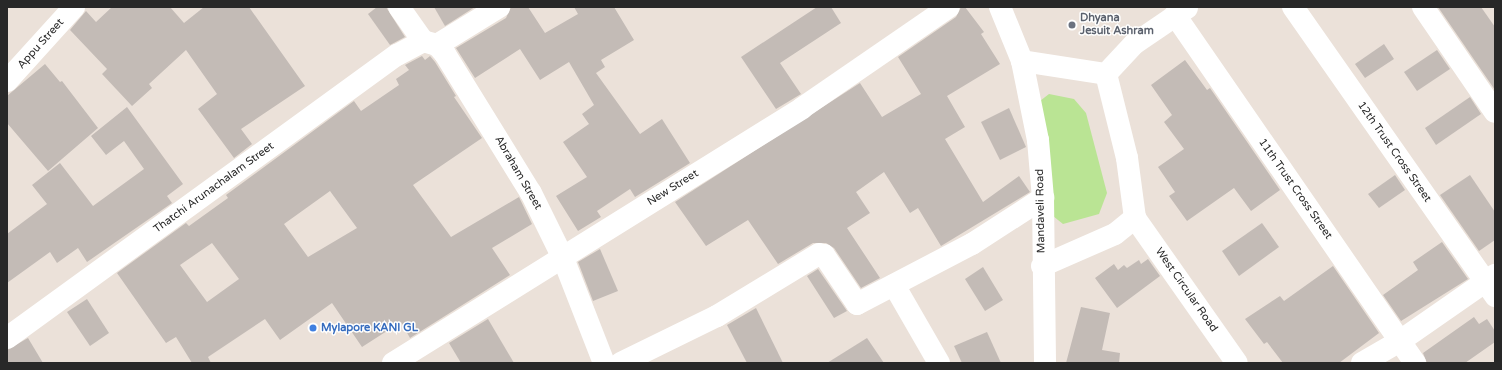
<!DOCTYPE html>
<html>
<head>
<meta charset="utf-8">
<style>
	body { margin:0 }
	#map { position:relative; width:1502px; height:370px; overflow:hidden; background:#ebe1d9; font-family:"Varela Round",sans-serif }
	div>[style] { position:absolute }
	.green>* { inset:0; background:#bae494 }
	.building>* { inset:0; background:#c3bbb6 }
	.minor>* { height:22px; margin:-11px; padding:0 11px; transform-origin:11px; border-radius:11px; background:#fff }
	.tertiary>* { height:22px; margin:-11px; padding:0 11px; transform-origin:11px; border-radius:11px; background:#fff }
	.dots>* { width:11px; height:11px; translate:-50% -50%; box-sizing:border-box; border:2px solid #fff; border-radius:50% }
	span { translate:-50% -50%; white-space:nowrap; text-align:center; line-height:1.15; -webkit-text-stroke:3px #fff; paint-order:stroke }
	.worship-label { font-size:11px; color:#5b616d; font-weight:700 }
	.left { translate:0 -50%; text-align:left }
	.street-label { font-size:11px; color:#282828 }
	.shop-label { font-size:11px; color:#366cbe; font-weight:700 }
	.frame { position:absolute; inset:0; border:8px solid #282828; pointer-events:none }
</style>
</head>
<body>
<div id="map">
	<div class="green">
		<i style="clip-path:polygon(1049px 94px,1074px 99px,1086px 113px,1107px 193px,1099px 214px,1063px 224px,1053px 216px,1040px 101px)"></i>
	</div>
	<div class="building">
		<i style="clip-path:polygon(112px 7px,170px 7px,184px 23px,204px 7px,249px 7px,305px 86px,241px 129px,252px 144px,234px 158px,198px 109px,217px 94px,186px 50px,149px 84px,152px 88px,132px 106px,102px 74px,107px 69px,70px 30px,86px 11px,96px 22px)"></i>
		<i style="clip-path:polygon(377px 7px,386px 7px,405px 37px,390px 45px,368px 14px)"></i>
		<i style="clip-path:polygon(434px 7px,475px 7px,445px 26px)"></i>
		<i style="clip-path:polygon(511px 7px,528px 7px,545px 33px,578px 14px,574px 7px,614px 7px,634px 40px,601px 60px,605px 67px,596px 73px,640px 134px,662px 119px,690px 163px,635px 197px,630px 189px,597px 211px,601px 217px,578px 231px,556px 196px,587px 177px,563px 142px,589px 124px,582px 114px,594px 105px,569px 62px,540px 80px,520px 49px,475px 78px,456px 48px,506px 18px)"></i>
		<i style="clip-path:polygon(817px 7px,831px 7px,841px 23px,780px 63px,801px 94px,776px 109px,741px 57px)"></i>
		<i style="clip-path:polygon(961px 7px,965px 7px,984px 32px,981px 34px,1000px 64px,947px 96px,965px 127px,945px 139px,983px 202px,1019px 176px,1030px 192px,941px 246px,918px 208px,910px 213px,884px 172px,856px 192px,870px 213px,847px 228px,880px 278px,861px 288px,834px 248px,826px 243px,813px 243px,778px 264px,748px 220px,706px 246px,675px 202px,860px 83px,882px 117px,921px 94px,898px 57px,956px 17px)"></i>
		<i style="clip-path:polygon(1438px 7px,1481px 7px,1495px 27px,1495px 90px)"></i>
		<i style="clip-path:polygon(1384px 44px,1394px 59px,1365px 78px,1355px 64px)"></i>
		<i style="clip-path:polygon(1437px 50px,1450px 69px,1417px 91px,1404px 72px)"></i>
		<i style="clip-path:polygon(evenodd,422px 56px,425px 60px,430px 56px,435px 62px,456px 96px,454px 97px,482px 138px,413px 185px,451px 237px,519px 197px,532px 224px,492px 248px,510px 275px,410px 338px,401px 322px,362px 347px,332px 303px,280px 340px,265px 319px,208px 357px,211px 363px,192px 363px,176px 337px,166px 343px,117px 273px,186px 223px,189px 226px,228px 198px,226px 195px,354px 101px,361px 111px,399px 85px,396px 79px,409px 70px,405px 65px,422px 56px,330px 191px,357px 228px,308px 257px,284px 224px,330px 191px,422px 56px,212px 243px,239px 279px,207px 302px,180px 265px,212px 243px)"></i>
		<i style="clip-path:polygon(1185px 60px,1207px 90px,1210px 88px,1280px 190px,1251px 211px,1234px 188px,1187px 221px,1169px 196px,1175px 192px,1158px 167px,1184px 149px,1164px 122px,1172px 115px,1151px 85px)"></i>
		<i style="clip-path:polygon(45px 64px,60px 82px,62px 81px,98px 128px,48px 171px,7px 123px,7px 96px)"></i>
		<i style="clip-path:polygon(1470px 97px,1481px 114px,1436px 145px,1425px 128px)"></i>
		<i style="clip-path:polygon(127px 107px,183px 184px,167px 196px,172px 203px,87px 262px,78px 248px,57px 263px,50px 252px,7px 283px,7px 234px,47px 204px,32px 185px,60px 163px,93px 206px,144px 169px,124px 141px,106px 155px,91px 136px)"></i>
		<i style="clip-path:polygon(1009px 108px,1026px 147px,1000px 160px,981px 122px)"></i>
		<i style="clip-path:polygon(1395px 175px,1405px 190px,1379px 208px,1368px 194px)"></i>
		<i style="clip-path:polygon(1470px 175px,1495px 212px,1495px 240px,1479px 251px,1440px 195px)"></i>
		<i style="clip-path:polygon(1262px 223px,1279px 247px,1239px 276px,1222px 251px)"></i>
		<i style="clip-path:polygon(1442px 242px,1468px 279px,1401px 321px,1383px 295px,1418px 270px,1413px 262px)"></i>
		<i style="clip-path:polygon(600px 249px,618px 291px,593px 301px,578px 262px)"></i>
		<i style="clip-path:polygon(1148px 259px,1160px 276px,1117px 308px,1095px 278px,1114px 264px,1118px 270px,1124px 265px,1127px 268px,1139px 260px,1141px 264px)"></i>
		<i style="clip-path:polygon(1333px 266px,1379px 333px,1339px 363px,1283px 363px,1267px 342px,1264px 344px,1245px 319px,1280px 296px,1284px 301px)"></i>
		<i style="clip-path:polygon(983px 267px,1003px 300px,985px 311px,965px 279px)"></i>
		<i style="clip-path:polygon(818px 269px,847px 311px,834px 318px,807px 276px)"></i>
		<i style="clip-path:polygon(87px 299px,109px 333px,90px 346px,67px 312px)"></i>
		<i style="clip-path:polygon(1081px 307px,1110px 313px,1102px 350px,1120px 353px,1119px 363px,1066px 363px)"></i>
		<i style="clip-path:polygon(756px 308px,783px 363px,747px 363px,727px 325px)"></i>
		<i style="clip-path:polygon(1474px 317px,1479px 324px,1487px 319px,1495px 331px,1495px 342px,1465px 363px,1427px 363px,1423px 353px)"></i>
		<i style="clip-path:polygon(488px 319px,514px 363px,461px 363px,449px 343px)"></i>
		<i style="clip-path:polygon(987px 332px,1001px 363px,962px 363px,954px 346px)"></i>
		<i style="clip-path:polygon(28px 338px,43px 363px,7px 363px,7px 350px)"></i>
		<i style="clip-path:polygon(867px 338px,884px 363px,827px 363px)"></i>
	</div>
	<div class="minor">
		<i style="left:399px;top:7px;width:42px;rotate:54.8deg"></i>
		<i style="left:423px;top:41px;width:15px;rotate:16deg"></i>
		<i style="left:437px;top:45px;width:12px;rotate:48deg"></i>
		<i style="left:445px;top:54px;width:163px;rotate:58.3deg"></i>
		<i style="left:531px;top:193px;width:72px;rotate:63.8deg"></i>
		<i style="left:563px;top:258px;width:113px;rotate:68.7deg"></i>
		<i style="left:1293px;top:7px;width:353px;rotate:55deg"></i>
		<i style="left:1423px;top:7px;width:127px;rotate:55.6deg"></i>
		<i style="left:1175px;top:15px;width:423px;rotate:55.4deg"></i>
		<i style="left:437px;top:45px;width:73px;rotate:-31.5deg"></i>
		<i style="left:1022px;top:61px;width:85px;rotate:8.8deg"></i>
		<i style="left:1106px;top:74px;width:41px;rotate:-47deg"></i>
		<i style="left:1134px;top:44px;width:64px;rotate:-34.2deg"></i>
		<i style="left:1135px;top:218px;width:177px;rotate:54.9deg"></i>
		<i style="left:1042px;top:266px;width:80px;rotate:-23.7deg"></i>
		<i style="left:1115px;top:234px;width:26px;rotate:-39deg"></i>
		<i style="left:1135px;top:218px;width:61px;rotate:-97.6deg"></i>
		<i style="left:1127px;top:158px;width:87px;rotate:-104deg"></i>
		<i style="left:894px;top:285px;width:90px;rotate:60deg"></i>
		<i style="left:7px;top:338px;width:482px;rotate:-36deg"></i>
		<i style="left:397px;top:55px;width:30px;rotate:-28deg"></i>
		<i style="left:393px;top:363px;width:482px;rotate:-31.9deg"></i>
		<i style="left:802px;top:108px;width:178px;rotate:-34.5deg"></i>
		<i style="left:621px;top:363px;width:107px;rotate:-26.1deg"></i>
		<i style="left:717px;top:316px;width:119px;rotate:-31.3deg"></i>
		<i style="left:819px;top:254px;width:5px;rotate:11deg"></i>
		<i style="left:824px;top:255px;width:59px;rotate:56deg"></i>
		<i style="left:857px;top:304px;width:130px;rotate:-27.6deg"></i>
		<i style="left:972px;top:244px;width:85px;rotate:-32.9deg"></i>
		<i style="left:1362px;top:363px;width:44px;rotate:-30.1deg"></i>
		<i style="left:1400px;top:341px;width:116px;rotate:-34.8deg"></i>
	</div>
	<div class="tertiary">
		<i style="left:1000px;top:7px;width:58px;rotate:67.8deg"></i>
		<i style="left:1022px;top:61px;width:81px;rotate:78.6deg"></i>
		<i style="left:1038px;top:140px;width:58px;rotate:85.1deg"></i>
		<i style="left:1043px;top:198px;width:165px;rotate:89.3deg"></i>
		<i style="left:7px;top:81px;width:100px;rotate:-47.8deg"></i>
	</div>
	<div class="dots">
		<i style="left:1072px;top:25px;background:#6b7280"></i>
		<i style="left:313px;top:328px;background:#3f7fe0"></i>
	</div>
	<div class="worship-label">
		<span class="left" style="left:1080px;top:25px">Dhyana<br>Jesuit Ashram</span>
	</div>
	<div class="street-label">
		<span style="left:41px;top:44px;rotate:-48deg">Appu Street</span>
		<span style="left:1394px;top:152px;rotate:55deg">12th Trust Cross Street</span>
		<span style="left:518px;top:173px;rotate:60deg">Abraham Street</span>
		<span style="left:214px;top:188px;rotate:-36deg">Thatchi Arunachalam Street</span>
		<span style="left:673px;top:188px;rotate:-32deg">New Street</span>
		<span style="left:1295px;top:189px;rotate:55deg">11th Trust Cross Street</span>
		<span style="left:1041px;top:211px;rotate:-91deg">Mandaveli Road</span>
		<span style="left:1186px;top:290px;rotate:55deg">West Circular Road</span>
	</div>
	<div class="shop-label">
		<span class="left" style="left:321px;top:328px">Mylapore KANI GL</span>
	</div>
	<div class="frame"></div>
</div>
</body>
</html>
